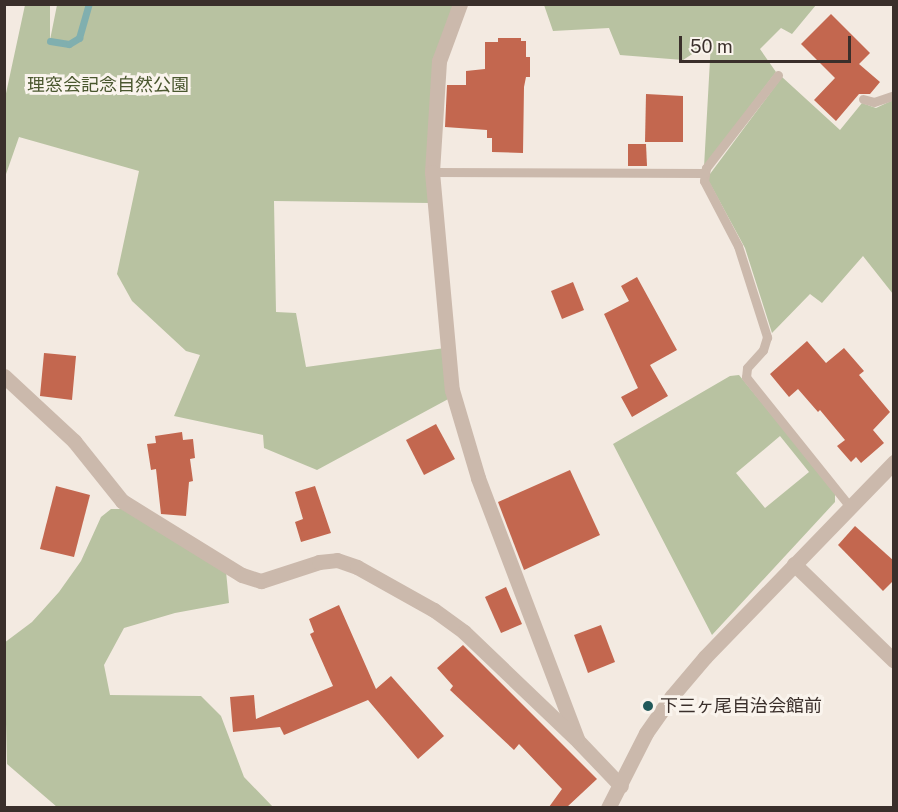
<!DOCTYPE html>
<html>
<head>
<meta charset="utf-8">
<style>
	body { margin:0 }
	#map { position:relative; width:898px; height:812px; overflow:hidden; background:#f3eae1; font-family:"Public Sans","Noto Sans JP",sans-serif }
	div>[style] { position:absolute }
	.green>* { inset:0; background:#b8c2a1 }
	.stream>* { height:7px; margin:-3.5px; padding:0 3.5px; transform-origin:3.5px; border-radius:3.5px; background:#80afaf }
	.building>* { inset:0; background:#c3674f }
	.service>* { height:9px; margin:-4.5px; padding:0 4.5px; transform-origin:4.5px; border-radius:4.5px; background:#cbb9ac }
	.minor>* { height:15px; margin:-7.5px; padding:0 7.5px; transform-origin:7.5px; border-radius:7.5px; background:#cbb9ac }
	.tertiary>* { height:15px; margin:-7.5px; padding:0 7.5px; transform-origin:7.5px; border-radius:7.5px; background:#cbb9ac }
	.dots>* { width:16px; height:16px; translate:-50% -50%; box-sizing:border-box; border:3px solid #faf4ed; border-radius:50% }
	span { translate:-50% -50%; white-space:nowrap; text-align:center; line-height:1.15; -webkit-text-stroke:6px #faf4ed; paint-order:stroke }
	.park-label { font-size:18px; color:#4a572f }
	.poi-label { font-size:18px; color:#3a2f2b }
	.left { translate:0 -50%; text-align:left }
	.frame { position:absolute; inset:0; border:6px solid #3a2f2b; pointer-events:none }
	.scale { position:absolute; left:679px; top:36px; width:172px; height:27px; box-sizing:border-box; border:3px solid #3a2f2b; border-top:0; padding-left:8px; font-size:18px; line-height:21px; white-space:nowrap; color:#3a2f2b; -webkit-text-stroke:4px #faf4ed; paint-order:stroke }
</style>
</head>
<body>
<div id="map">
	<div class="green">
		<i style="clip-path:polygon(25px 5px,50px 5px,50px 40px,57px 5px,455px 5px,443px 34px,430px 203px,274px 201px,276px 312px,296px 313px,306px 367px,445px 348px,452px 397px,317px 470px,264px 448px,263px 435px,174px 416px,200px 355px,186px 351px,132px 301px,117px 274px,139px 171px,19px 137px,5px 177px,5px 98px)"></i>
		<i style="clip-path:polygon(544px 5px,816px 5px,792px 34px,781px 28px,760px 49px,776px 72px,704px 167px,711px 42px,683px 60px,620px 55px,609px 28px,553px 31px)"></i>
		<i style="clip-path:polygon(782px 77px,840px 130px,862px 103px,876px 108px,893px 100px,893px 294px,863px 256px,822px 303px,810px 294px,772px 333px,745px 248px,707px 178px)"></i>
		<i style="clip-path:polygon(evenodd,739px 375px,835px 492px,835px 502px,712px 635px,613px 444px,730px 376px,739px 375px,780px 436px,809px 472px,765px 508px,736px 473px,780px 436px)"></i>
		<i style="clip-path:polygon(111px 509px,124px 509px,226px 571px,229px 603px,175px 613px,124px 628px,104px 665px,110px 695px,201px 696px,221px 716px,244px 777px,273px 807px,57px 807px,7px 764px,4px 643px,32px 622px,59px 592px,81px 561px,101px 517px)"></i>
	</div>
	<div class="stream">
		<i style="left:50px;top:41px;width:19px;rotate:9deg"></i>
		<i style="left:69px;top:44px;width:12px;rotate:-31deg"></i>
		<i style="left:79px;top:38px;width:35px;rotate:-74deg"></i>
	</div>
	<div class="building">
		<i style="clip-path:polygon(831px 14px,870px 53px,859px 64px,880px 82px,870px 94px,859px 94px,836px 121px,814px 100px,835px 78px,801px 44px)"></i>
		<i style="clip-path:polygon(498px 38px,521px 38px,521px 41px,526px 41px,526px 57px,530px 57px,530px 77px,526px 77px,524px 87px,523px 153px,492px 152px,492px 138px,487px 138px,487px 130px,445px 127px,447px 85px,466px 85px,466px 71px,485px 69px,485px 42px,498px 42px)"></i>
		<i style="clip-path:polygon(646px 94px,683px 96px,683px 142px,645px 142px)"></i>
		<i style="clip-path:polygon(628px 144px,646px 144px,647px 166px,628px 166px)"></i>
		<i style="clip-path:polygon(637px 277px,677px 350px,650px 365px,668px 396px,632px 417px,621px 397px,638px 388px,604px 314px,629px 301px,621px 286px)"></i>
		<i style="clip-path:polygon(573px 282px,584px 310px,562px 319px,551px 291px)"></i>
		<i style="clip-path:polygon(807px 341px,826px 363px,844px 348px,864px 371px,859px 375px,890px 412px,873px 430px,884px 443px,861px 463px,856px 457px,851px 462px,837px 446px,845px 440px,820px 410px,818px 412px,798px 389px,789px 397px,770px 374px)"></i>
		<i style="clip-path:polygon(44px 353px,76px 356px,72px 400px,40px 396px)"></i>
		<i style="clip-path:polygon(436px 424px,455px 459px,424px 475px,406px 440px)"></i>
		<i style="clip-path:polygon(182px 432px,183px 440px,193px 439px,195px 458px,190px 459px,193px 481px,189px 482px,186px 516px,161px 514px,156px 469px,151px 470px,147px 444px,156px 443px,155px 436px)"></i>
		<i style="clip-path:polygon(570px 470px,600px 535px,524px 570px,498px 502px)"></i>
		<i style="clip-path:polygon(56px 486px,90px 495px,74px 557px,40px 549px)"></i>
		<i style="clip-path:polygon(315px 486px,331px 533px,301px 542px,295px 522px,303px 519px,295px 492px)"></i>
		<i style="clip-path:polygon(855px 526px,894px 561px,894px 580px,883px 591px,838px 545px)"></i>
		<i style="clip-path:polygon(506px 587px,522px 624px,501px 633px,485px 597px)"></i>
		<i style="clip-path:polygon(339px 605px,376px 689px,391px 676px,444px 736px,418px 759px,368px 700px,284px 735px,280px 727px,233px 732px,230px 697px,254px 695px,256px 719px,333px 686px,310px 634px,314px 632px,309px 619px)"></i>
		<i style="clip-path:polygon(601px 625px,615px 662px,588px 673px,574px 635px)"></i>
		<i style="clip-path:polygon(463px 645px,597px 779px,567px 807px,549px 807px,562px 789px,519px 744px,514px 750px,450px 690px,453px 686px,437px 668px)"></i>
	</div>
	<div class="service">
		<i style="left:778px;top:75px;width:118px;rotate:127.7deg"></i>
		<i style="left:706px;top:168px;width:13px;rotate:99deg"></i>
		<i style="left:704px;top:181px;width:73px;rotate:62.4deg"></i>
		<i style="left:738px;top:246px;width:96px;rotate:72.3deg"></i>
		<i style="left:767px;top:337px;width:14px;rotate:107deg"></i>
		<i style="left:763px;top:350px;width:24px;rotate:132deg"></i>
		<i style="left:747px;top:368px;width:9px;rotate:96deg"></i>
		<i style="left:746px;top:377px;width:166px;rotate:51.3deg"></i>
		<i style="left:863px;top:99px;width:11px;rotate:15deg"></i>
		<i style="left:874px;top:102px;width:21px;rotate:-19deg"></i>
		<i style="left:432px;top:172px;width:273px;rotate:0.2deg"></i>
	</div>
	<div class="minor">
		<i style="left:460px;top:4px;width:61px;rotate:110.2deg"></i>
		<i style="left:439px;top:61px;width:111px;rotate:93.6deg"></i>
		<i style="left:432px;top:172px;width:219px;rotate:84.8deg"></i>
		<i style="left:452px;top:390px;width:92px;rotate:73.5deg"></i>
		<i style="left:478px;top:478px;width:281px;rotate:69.2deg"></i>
		<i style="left:578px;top:741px;width:62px;rotate:46.3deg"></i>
		<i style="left:4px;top:376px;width:96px;rotate:42.9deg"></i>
		<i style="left:74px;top:441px;width:77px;rotate:51.3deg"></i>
		<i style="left:122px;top:501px;width:141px;rotate:31.7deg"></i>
		<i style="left:242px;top:575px;width:20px;rotate:18deg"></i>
		<i style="left:261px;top:581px;width:61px;rotate:-18.1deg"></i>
		<i style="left:319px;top:562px;width:18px;rotate:-6deg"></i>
		<i style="left:337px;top:560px;width:21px;rotate:19deg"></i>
		<i style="left:357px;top:567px;width:88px;rotate:29.2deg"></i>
		<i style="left:434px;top:610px;width:37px;rotate:36deg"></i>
		<i style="left:464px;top:632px;width:155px;rotate:43.7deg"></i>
		<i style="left:794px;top:564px;width:139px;rotate:44.1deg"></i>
	</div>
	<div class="tertiary">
		<i style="left:608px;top:808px;width:84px;rotate:-63.1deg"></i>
		<i style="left:646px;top:733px;width:45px;rotate:-54.9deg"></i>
		<i style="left:672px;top:696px;width:51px;rotate:-49.8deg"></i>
		<i style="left:705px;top:657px;width:272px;rotate:-45.9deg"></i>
	</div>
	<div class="dots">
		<i style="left:648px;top:706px;background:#21595a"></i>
	</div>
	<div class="park-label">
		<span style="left:108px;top:85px">理窓会記念自然公園</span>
	</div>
	<div class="poi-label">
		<span class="left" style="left:660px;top:706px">下三ヶ尾自治会館前</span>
	</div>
	<div class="frame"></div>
	<div class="scale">50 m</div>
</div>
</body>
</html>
